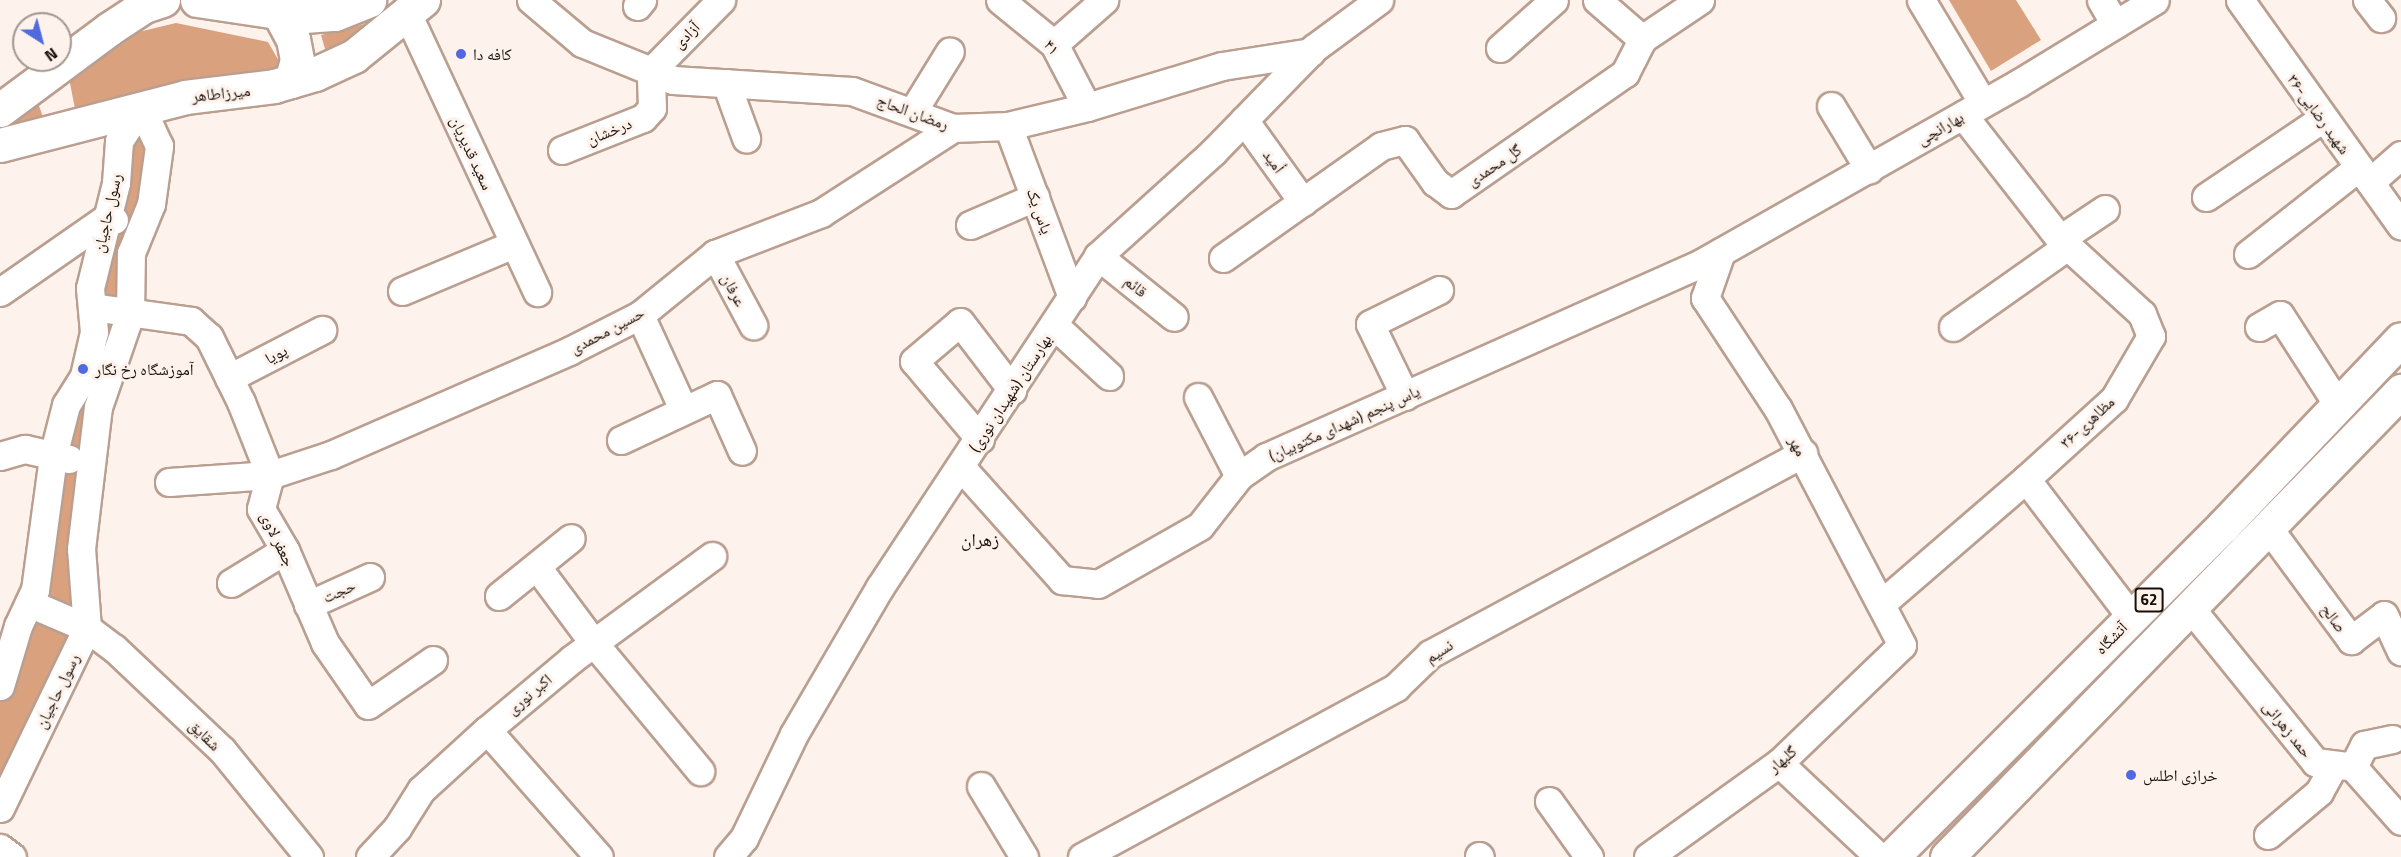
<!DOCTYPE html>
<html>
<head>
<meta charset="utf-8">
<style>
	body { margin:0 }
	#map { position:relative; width:2401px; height:857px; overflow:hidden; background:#fef3ec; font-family:"Titillium Web","Noto Naskh Arabic",sans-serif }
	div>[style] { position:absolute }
	.forest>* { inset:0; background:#daa17f }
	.roads { filter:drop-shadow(2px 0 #ba9f90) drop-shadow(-2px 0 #ba9f90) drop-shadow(0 2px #ba9f90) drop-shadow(0 -2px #ba9f90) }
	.minor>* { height:27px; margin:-13.5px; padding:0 13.5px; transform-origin:13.5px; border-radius:13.5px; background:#fff }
	.major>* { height:33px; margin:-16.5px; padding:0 16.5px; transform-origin:16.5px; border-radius:16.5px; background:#fff }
	.dots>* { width:16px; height:16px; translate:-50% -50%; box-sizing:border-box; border:3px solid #fef3ec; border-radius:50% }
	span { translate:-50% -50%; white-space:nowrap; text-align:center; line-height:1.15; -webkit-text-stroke:6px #fef3ec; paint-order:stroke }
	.shield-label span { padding:2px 4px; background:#fef3ec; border:2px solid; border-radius:4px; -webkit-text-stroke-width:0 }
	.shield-label { font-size:15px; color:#180f09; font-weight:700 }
	.street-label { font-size:16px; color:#180f09 }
	.poi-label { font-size:16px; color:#180f09 }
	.left { translate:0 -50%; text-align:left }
	.neighbourhood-label { font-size:18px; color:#180f09 }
	.north { position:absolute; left:12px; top:12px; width:60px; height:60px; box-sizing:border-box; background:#fef3ec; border:2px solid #a29891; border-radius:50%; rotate:144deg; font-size:16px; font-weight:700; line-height:24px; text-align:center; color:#180f09 }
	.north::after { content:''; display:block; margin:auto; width:21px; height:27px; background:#5169de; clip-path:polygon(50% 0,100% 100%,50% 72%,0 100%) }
</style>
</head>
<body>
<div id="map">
	<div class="forest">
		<i style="clip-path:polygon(1949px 0,2016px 0,2041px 40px,1991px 71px)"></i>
		<i style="clip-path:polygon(385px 19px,328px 59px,321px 35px)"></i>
		<i style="clip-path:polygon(176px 23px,268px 42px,279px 61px,274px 72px,119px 97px,75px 109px,69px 78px,130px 34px)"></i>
		<i style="clip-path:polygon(37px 100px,44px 120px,0 136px,0 123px)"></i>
		<i style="clip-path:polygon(141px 111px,151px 146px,105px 376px,83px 623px,0 804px,0 699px,92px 287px)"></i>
	</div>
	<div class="roads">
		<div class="minor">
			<i style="left:531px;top:0;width:67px;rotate:40.1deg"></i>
			<i style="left:582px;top:43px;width:98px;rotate:22.1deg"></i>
			<i style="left:673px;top:80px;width:179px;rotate:3.5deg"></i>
			<i style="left:852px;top:91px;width:108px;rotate:20.1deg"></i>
			<i style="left:953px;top:128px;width:55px;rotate:-2.1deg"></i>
			<i style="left:1008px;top:126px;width:81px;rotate:-13.5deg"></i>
			<i style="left:1087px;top:107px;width:141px;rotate:-16.9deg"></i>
			<i style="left:1222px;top:66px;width:90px;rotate:-8.9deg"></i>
			<i style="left:1000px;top:0;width:70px;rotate:39.2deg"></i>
			<i style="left:1054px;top:44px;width:71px;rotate:62.4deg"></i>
			<i style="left:1597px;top:0;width:60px;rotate:40.9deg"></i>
			<i style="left:1921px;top:0;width:120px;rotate:59deg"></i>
			<i style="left:2101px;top:0;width:28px;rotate:60deg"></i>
			<i style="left:2240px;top:0;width:277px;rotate:54.5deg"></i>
			<i style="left:2367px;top:0;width:23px;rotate:52deg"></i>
			<i style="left:637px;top:6px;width:8px;rotate:-50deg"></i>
			<i style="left:407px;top:13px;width:308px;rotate:65deg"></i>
			<i style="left:1642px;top:39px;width:70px;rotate:-33.9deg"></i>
			<i style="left:1054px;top:44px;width:67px;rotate:-41.3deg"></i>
			<i style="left:1500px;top:48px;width:72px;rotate:-41.6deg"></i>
			<i style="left:726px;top:83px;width:59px;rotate:70deg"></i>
			<i style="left:1831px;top:106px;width:74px;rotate:58.9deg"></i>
			<i style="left:913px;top:111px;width:70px;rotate:-58.3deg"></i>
			<i style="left:1963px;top:115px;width:157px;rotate:52deg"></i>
			<i style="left:2060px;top:239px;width:111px;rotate:42.4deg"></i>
			<i style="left:2142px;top:314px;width:24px;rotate:68deg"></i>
			<i style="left:2151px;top:336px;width:73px;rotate:120.4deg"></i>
			<i style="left:2114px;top:399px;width:119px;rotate:137.7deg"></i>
			<i style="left:2026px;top:479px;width:173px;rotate:52.7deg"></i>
			<i style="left:1244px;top:120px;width:101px;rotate:54.3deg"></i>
			<i style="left:1008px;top:126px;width:183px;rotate:69.5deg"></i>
			<i style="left:562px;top:150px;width:87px;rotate:-21.6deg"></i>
			<i style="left:643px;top:118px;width:13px;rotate:-48deg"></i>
			<i style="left:652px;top:108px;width:37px;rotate:-92deg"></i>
			<i style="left:651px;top:71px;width:100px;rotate:-45.4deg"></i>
			<i style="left:2370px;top:182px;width:41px;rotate:-41.1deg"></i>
			<i style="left:2206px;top:197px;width:141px;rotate:-34deg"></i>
			<i style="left:970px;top:225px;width:71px;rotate:-23.3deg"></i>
			<i style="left:2060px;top:239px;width:54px;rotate:-33.7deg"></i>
			<i style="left:715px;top:254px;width:81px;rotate:61.8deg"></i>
			<i style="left:2248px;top:254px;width:141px;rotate:-38.1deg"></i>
			<i style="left:1098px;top:256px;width:97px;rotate:38.8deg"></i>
			<i style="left:1223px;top:258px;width:194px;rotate:-35.3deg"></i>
			<i style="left:1381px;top:146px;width:25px;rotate:-14deg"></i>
			<i style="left:1405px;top:140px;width:52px;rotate:54.5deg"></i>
			<i style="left:1435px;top:182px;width:20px;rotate:37deg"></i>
			<i style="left:1451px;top:194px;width:212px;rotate:-34.8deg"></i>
			<i style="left:1625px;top:73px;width:38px;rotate:-63deg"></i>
			<i style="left:402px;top:291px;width:121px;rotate:-22.8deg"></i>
			<i style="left:0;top:292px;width:128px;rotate:-34.8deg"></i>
			<i style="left:105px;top:219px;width:9px;rotate:6deg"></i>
			<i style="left:92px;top:307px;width:100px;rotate:8deg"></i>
			<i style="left:191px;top:321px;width:24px;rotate:42deg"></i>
			<i style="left:209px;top:337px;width:72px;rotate:63.8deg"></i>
			<i style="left:241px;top:402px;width:79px;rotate:68.3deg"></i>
			<i style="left:270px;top:475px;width:35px;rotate:105deg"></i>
			<i style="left:261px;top:509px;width:48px;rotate:59.7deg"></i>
			<i style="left:285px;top:550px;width:101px;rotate:66.7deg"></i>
			<i style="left:325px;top:643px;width:75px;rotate:55.3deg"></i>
			<i style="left:368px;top:705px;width:79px;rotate:-34.7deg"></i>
			<i style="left:640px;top:315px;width:103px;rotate:65.4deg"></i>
			<i style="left:1054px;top:325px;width:75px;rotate:42.8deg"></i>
			<i style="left:1953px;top:327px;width:142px;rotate:-35.3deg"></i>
			<i style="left:2259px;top:327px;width:24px;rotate:-30deg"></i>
			<i style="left:2280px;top:315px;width:107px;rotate:57.2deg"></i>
			<i style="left:229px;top:378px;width:105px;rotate:-27.3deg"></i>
			<i style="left:1405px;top:396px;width:80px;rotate:-115.9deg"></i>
			<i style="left:1370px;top:324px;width:77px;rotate:-26.2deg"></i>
			<i style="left:1198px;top:397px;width:89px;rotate:62.6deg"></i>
			<i style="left:980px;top:439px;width:102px;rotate:-130.2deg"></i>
			<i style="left:914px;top:361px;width:60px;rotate:-40.3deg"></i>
			<i style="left:960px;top:322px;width:86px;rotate:52.6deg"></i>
			<i style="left:621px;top:440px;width:106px;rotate:-25.1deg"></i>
			<i style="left:717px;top:395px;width:61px;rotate:65.9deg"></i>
			<i style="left:0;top:456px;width:26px;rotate:-16deg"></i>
			<i style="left:25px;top:449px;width:45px;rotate:12.8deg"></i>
			<i style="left:961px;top:467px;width:152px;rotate:48.2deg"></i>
			<i style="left:1062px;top:580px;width:36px;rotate:6deg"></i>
			<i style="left:1098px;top:584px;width:117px;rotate:-29.6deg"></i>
			<i style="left:1200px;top:526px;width:63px;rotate:-52deg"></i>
			<i style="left:1239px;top:476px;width:33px;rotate:-35deg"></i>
			<i style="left:1266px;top:457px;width:476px;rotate:-24deg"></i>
			<i style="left:1701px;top:263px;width:365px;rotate:-29.5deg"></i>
			<i style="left:2019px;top:83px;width:159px;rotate:-31.4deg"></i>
			<i style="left:169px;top:482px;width:101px;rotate:-4deg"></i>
			<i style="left:270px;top:475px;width:64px;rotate:-18.2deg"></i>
			<i style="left:331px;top:455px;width:260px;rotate:-23.6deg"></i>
			<i style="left:569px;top:351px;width:80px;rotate:-26.9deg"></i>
			<i style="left:640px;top:315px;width:97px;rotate:-39.1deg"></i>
			<i style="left:715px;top:254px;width:114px;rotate:-21.1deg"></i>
			<i style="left:821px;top:213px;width:157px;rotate:-32.8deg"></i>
			<i style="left:2270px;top:530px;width:137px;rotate:53.6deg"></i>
			<i style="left:2351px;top:640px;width:41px;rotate:-37.1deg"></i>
			<i style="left:2384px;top:615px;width:40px;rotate:65deg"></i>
			<i style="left:537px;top:567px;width:94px;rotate:53.3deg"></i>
			<i style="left:593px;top:642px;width:168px;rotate:50.3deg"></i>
			<i style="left:231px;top:583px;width:63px;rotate:-31.4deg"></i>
			<i style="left:499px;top:596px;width:92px;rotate:-38.9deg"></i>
			<i style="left:29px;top:603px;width:63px;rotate:23.3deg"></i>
			<i style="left:87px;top:628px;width:34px;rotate:37deg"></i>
			<i style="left:114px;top:648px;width:149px;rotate:43.4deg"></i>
			<i style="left:222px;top:750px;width:138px;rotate:50.9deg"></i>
			<i style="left:1881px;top:604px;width:191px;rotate:-40.8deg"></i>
			<i style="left:308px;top:605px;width:68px;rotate:-24.3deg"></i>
			<i style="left:2192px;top:610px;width:196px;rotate:51deg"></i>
			<i style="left:2315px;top:762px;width:38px;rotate:7deg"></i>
			<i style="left:2353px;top:767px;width:72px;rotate:48.4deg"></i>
			<i style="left:0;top:686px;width:63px;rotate:-73.3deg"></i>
			<i style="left:18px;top:626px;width:40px;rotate:-65deg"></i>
			<i style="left:35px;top:590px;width:135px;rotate:-82.3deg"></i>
			<i style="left:53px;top:456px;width:53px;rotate:-75.7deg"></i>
			<i style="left:66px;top:405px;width:34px;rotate:-58deg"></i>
			<i style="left:84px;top:376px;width:45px;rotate:-77.2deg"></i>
			<i style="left:94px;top:332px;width:44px;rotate:-95.2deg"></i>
			<i style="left:90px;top:288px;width:108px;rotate:-76.1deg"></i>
			<i style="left:116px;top:183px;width:42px;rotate:-85.9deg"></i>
			<i style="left:119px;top:141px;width:40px;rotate:-57.1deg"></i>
			<i style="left:487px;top:730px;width:169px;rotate:48.6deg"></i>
			<i style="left:1779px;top:763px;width:137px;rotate:43.2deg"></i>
			<i style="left:2353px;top:767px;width:25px;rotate:-63deg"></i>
			<i style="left:2364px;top:745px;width:29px;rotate:-12deg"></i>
			<i style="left:981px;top:786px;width:83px;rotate:58.8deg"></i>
			<i style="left:1549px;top:801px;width:69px;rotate:54.5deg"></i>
			<i style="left:0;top:808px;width:200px;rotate:-64.2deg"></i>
			<i style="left:87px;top:628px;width:79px;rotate:-94.3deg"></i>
			<i style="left:81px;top:549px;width:143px;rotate:-83.2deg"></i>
			<i style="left:98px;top:407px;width:98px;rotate:-71deg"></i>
			<i style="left:130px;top:314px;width:61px;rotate:-89.1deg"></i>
			<i style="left:131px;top:253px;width:53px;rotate:-67.8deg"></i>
			<i style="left:151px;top:204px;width:59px;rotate:-82.1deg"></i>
			<i style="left:159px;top:146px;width:43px;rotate:-114.8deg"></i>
			<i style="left:2268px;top:835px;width:67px;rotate:-40.1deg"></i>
			<i style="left:2319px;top:792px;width:31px;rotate:-61deg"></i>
			<i style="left:0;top:848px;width:15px;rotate:37deg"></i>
			<i style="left:1479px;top:856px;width:1px;rotate:45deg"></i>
			<i style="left:370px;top:857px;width:40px;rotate:-47deg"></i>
			<i style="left:397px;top:828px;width:45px;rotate:-57.7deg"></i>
			<i style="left:421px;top:790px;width:89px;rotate:-42.3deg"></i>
			<i style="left:487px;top:730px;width:111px;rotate:-39.9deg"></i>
			<i style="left:572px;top:659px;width:174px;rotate:-36.3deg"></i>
			<i style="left:728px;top:857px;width:25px;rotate:-50deg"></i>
			<i style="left:744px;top:838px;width:115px;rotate:-64.3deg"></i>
			<i style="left:794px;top:734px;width:170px;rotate:-59.7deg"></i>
			<i style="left:880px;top:587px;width:396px;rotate:-56.6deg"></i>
			<i style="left:1098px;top:256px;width:155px;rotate:-42.1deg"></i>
			<i style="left:1213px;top:152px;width:145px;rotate:-45.8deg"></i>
			<i style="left:1314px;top:48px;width:81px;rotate:-36.4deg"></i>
			<i style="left:1082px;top:857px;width:357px;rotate:-28.4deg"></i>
			<i style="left:1396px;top:687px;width:47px;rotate:-44.1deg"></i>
			<i style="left:1430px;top:654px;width:424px;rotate:-28.3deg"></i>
			<i style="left:1648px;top:857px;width:161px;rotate:-35.7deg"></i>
			<i style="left:1779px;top:763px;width:170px;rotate:-43.8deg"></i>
			<i style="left:1902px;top:645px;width:267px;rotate:-117.7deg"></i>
			<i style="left:1778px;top:409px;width:133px;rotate:-123.3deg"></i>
			<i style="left:1705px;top:298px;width:49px;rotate:-70.8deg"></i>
		</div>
		<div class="major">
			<i style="left:197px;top:0;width:108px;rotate:8.5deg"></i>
			<i style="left:304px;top:16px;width:31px;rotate:-4deg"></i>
			<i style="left:335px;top:14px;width:37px;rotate:-22deg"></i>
			<i style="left:279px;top:13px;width:30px;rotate:62deg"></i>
			<i style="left:293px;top:39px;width:21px;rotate:79deg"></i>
			<i style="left:297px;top:60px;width:22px;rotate:106deg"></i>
			<i style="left:0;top:110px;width:136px;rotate:-36.6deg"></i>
			<i style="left:109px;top:29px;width:42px;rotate:-33.3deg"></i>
			<i style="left:144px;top:6px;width:20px;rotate:-18deg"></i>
			<i style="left:0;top:145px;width:191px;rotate:-14.5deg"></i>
			<i style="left:185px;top:97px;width:90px;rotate:-7deg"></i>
			<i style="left:274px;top:86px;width:43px;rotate:-16.3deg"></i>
			<i style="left:315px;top:74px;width:43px;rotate:-24.8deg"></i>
			<i style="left:354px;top:56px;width:89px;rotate:-39.1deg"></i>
			<i style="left:1892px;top:857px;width:468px;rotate:-45deg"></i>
			<i style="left:2223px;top:526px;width:258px;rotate:-46.4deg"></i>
			<i style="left:1947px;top:857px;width:651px;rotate:-45.75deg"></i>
		</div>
	</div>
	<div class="dots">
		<i style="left:461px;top:54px;background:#5169de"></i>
		<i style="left:83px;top:369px;background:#5169de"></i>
		<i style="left:2131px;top:775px;background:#5169de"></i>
	</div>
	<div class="shield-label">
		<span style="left:2149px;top:600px">62</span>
	</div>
	<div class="street-label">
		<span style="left:686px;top:35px;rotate:-45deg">آزادی</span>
		<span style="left:1052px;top:47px;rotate:52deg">۴۱</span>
		<span style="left:221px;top:93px;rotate:-6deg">میرزاطاهر</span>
		<span style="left:913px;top:112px;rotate:20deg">رمضان الحاج</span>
		<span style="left:2319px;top:114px;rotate:54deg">۳۶-شهید رضایی</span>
		<span style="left:1940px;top:128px;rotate:-30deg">بهارانچی</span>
		<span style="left:609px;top:131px;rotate:-22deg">درخشان</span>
		<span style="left:472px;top:153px;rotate:65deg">سعید قدیریان</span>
		<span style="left:1274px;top:161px;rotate:54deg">اُمید</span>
		<span style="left:1494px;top:165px;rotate:-34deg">گل محمدی</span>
		<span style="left:1040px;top:211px;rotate:70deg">یاس یک</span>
		<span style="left:107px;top:213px;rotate:-77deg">رسول حاجیان</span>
		<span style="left:1136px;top:286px;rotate:39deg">قائم</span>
		<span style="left:734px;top:290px;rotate:62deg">عرفان</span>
		<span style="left:607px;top:330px;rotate:-28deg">حسین محمدی</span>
		<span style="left:276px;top:354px;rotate:-28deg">پویا</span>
		<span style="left:1010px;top:393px;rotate:-57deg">بهارستان (شهیدان نوری)</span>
		<span style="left:2087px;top:422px;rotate:-43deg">۳۶-مظاهری</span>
		<span style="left:1344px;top:423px;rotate:-24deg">یاس پنجم (شهدای مکتوبیان)</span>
		<span style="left:1798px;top:446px;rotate:61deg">مهر</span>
		<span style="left:278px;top:539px;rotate:64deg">جعفر لاوی</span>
		<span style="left:339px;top:591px;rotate:-24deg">حجت</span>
		<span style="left:2334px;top:618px;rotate:54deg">صالح</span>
		<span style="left:2111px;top:638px;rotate:-45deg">آتشگاه</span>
		<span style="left:1439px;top:651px;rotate:-33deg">نسیم</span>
		<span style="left:57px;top:691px;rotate:-64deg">رسول حاجیان</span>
		<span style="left:529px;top:694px;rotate:-40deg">اکبر نوری</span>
		<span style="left:2288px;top:729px;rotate:51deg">حمد زهرائی</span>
		<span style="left:205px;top:735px;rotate:44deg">شقایق</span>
		<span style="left:1782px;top:759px;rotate:-40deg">گلبهار</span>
	</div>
	<div class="poi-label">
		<span class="left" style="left:473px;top:54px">کافه دا</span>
		<span class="left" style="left:95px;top:369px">آموزشگاه رخ نگار</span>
		<span class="left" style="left:2143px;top:775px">خرازی اطلس</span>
	</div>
	<div class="neighbourhood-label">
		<span style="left:980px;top:540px">زهران</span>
	</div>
	<div class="north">N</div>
</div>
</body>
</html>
